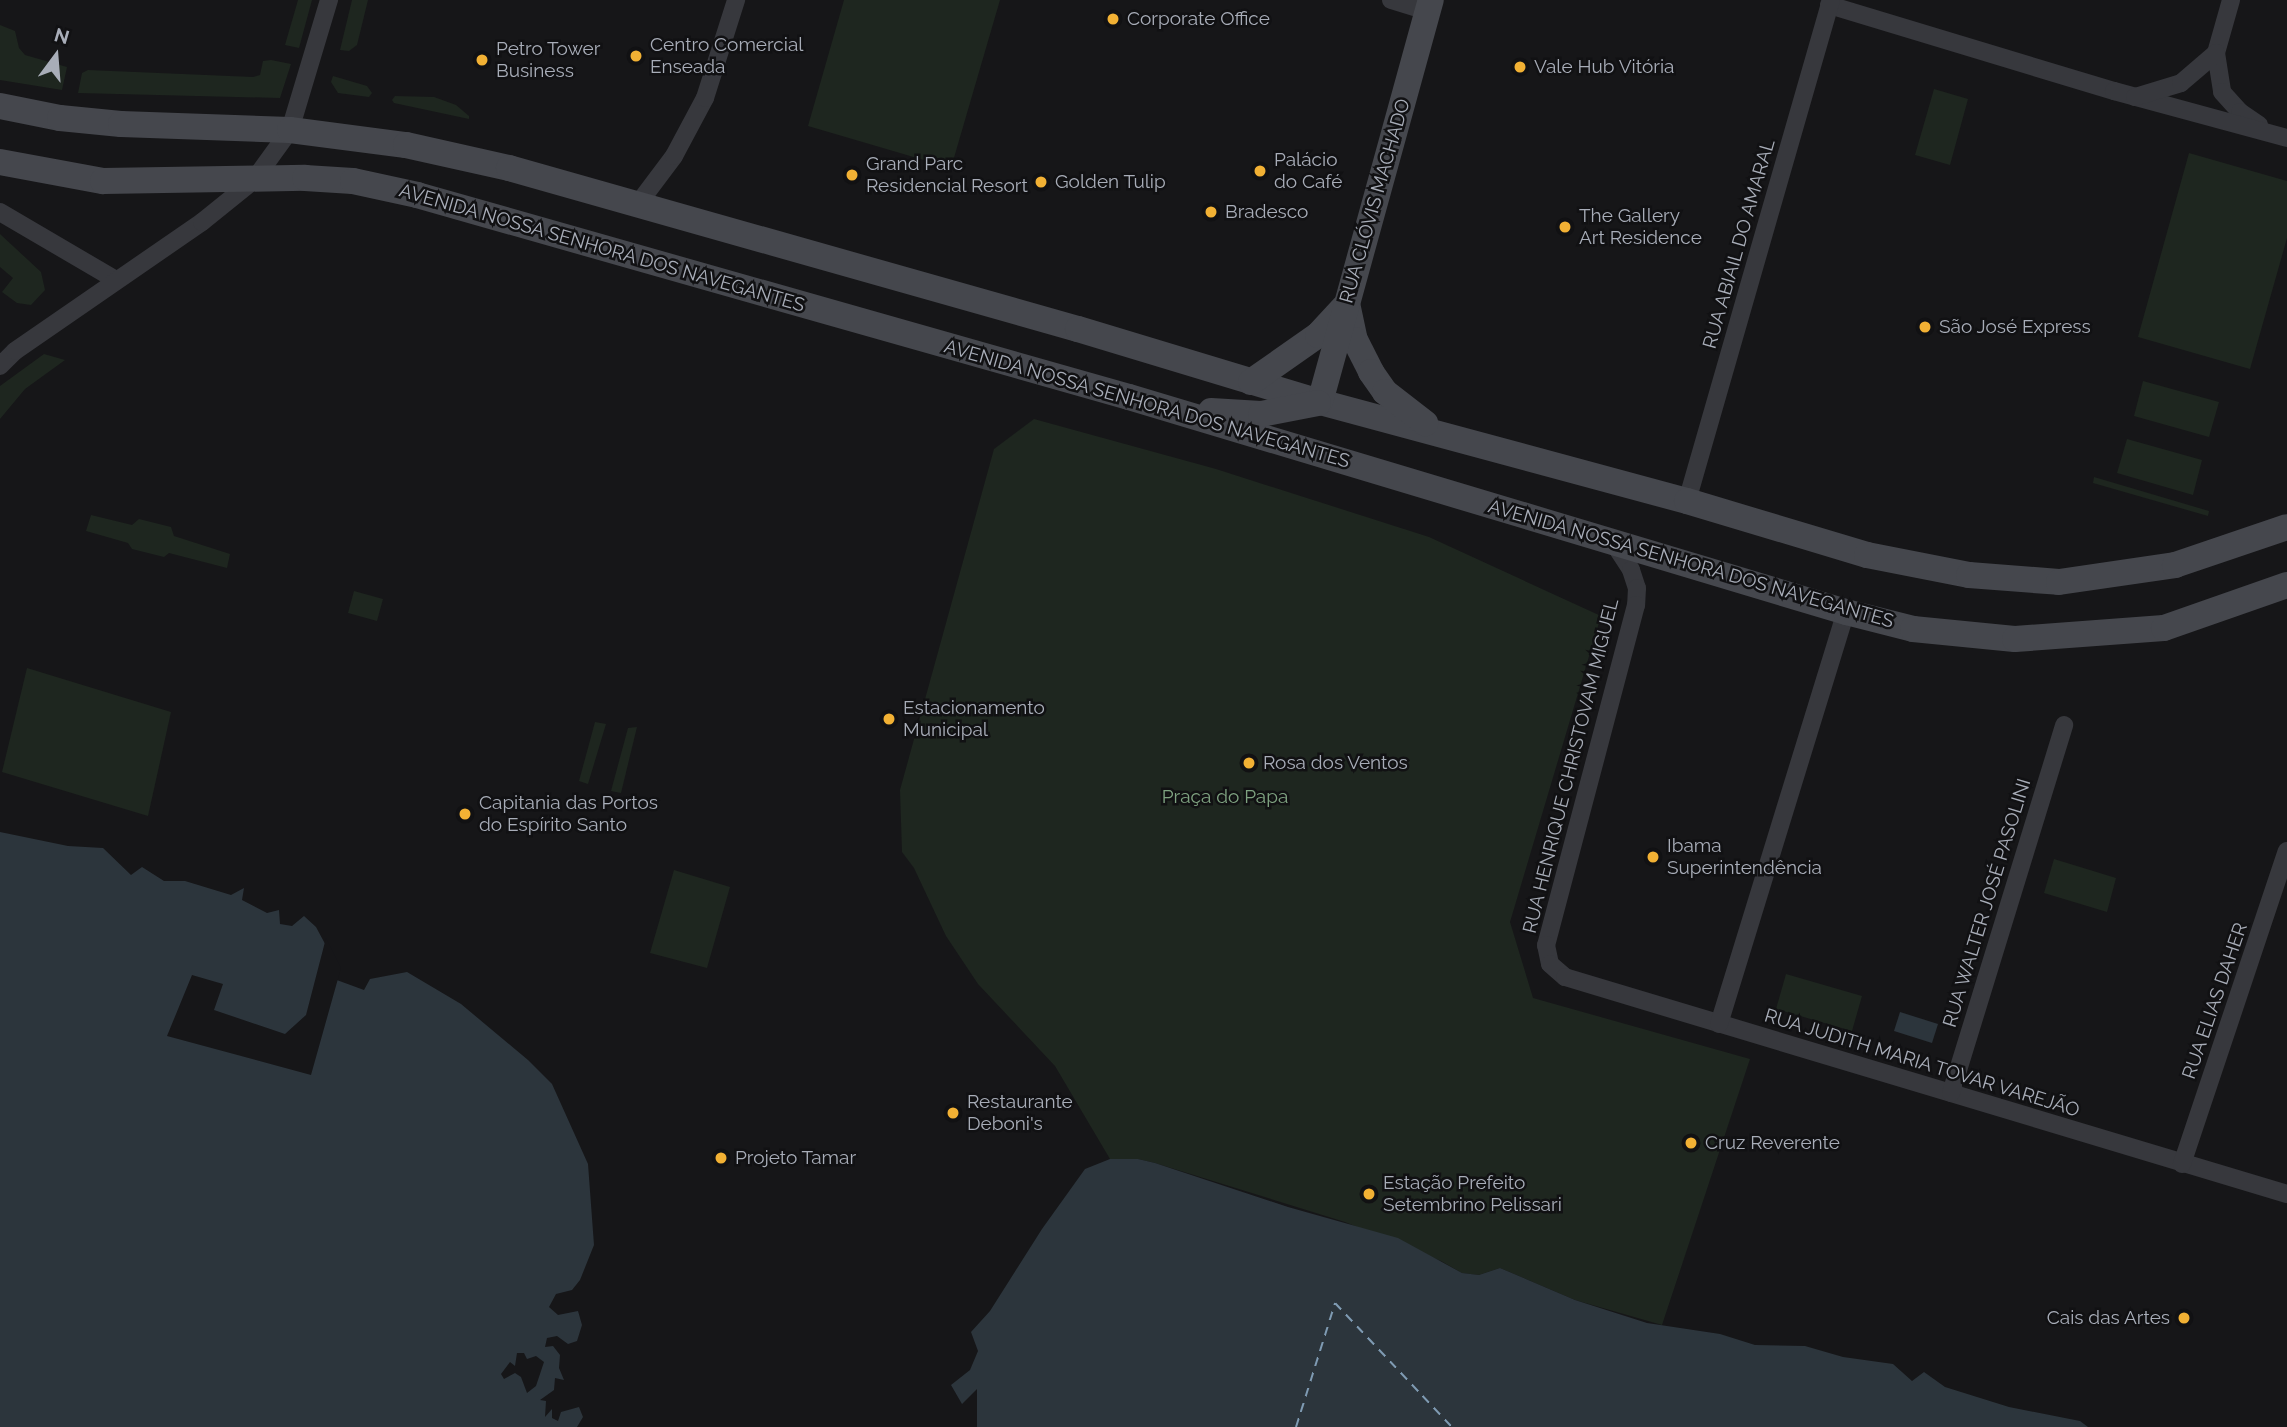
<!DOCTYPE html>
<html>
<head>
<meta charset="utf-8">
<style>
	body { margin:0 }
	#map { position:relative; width:2287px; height:1427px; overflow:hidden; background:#161618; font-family:Raleway,sans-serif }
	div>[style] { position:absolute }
	.green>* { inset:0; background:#1e261f }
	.water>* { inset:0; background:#2c353c }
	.pier>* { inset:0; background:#161618 }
	.ferry>* { height:2px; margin-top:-1px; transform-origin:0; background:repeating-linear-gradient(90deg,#7f9bb3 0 9px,transparent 0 16px) }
	.street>* { height:18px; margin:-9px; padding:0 9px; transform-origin:9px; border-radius:9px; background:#37383d }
	.secondary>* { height:26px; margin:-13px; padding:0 13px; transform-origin:13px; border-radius:13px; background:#45474d }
	.dots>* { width:19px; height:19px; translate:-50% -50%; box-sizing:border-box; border:4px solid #111113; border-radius:50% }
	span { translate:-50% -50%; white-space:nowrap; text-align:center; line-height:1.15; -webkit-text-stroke:5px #111113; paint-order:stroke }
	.poi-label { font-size:19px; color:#a8adb8 }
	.left { translate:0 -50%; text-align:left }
	.right { translate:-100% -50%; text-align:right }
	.street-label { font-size:19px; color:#a8adb8 }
	.park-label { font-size:19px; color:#7fa381 }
	.north { position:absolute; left:21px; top:21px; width:70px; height:70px; -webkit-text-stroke:5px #111113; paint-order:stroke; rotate:16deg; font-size:19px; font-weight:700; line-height:28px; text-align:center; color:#a8adb8 }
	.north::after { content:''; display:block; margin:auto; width:24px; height:32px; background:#a8adb8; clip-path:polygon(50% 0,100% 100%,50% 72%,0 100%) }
</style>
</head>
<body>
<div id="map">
	<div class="green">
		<i style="clip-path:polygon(298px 0,312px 0,299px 48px,285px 45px)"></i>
		<i style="clip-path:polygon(352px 0,368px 0,357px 45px,349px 51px,340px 50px)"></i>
		<i style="clip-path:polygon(844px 0,1000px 0,951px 168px,808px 126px)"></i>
		<i style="clip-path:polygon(0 25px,15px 31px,19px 48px,25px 55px,67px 67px,62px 90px,0 80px)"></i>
		<i style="clip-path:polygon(271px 60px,291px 64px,280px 98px,78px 93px,82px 73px,88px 70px,253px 77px,260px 75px,263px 61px)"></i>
		<i style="clip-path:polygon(333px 76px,367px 86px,372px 93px,369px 97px,338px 93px,331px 82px)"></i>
		<i style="clip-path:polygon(1934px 89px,1968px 99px,1950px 165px,1915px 155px)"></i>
		<i style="clip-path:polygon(395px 96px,434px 97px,456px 105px,469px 116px,469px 119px,394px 103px,392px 100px)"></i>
		<i style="clip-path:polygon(2189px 153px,2287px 181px,2287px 238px,2250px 369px,2138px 337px)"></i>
		<i style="clip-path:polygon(0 234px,41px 272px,45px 290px,31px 305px,17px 303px,2px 292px,13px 278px,0 267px)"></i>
		<i style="clip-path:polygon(44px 354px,65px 360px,25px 389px,0 419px,0 386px)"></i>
		<i style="clip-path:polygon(2143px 381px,2219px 402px,2209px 437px,2134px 416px)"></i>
		<i style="clip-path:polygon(1034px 419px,1216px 469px,1429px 537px,1601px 616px,1510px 922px,1533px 998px,1750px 1059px,1662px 1325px,1575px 1300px,1500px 1268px,1479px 1275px,1462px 1273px,1441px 1261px,1345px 1222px,1155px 1163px,1138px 1159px,1110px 1159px,1055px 1066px,978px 984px,946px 936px,914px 868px,902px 852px,900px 790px,994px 449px)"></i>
		<i style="clip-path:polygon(2127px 439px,2202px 460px,2193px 495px,2117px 473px)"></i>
		<i style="clip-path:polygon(2094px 477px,2209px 511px,2208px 516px,2093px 483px)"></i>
		<i style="clip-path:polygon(91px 515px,132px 525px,139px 519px,171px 527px,174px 536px,230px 554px,227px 568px,169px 553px,164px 557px,132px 549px,128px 543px,86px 531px)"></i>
		<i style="clip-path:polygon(354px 591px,383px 599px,377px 621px,348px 613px)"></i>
		<i style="clip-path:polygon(27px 668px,171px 712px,148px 816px,2px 772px)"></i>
		<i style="clip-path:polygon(595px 722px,606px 724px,588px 784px,579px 781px)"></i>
		<i style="clip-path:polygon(637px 727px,621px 793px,611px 791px,628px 728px)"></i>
		<i style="clip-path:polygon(2054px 859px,2116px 878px,2107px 912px,2044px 893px)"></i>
		<i style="clip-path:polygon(674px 870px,730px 887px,707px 968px,650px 953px)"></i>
		<i style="clip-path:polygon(1786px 974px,1862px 996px,1852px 1031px,1776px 1009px)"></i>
	</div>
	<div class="water">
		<i style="clip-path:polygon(evenodd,0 832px,68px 846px,103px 848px,131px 875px,142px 867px,164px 881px,185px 881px,231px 895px,244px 888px,242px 900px,267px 913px,279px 910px,280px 924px,292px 926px,304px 916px,316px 927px,338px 968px,334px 979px,364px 990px,370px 979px,407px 972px,461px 1004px,528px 1060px,552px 1084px,588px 1164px,594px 1245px,580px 1280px,572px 1290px,556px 1294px,549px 1307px,558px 1315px,578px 1311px,582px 1325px,577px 1341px,568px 1344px,557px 1336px,547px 1338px,545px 1347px,553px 1346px,560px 1355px,559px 1368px,564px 1380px,555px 1378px,554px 1390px,540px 1400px,546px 1401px,545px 1417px,552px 1409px,552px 1418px,558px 1421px,561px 1412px,579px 1407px,583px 1417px,577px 1427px,0 1427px,0 832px,517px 1353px,524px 1353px,527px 1359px,536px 1356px,544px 1362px,536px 1386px,527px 1393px,521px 1377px,515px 1373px,504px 1379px,501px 1374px,510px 1362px,515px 1366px,517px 1353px)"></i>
		<i style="clip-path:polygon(1900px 1012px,1938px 1024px,1932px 1043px,1894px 1031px)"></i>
		<i style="clip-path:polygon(1110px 1159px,1138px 1159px,1155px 1163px,1288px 1207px,1398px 1238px,1462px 1273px,1479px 1275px,1500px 1268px,1575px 1300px,1647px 1323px,1720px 1334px,1755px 1345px,1805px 1346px,1843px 1357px,1893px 1364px,1912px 1381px,1924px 1372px,1945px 1387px,2009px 1407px,2080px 1421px,2088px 1427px,977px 1427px,977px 1389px,962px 1404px,951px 1385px,970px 1370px,978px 1351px,971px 1332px,990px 1311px,1042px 1229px,1085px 1169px)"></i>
	</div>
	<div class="pier">
		<i style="clip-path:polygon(326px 938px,341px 968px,311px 1075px,167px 1036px,192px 975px,223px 984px,214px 1010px,285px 1034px,306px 1015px)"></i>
	</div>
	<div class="ferry">
		<i style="left:1296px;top:1427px;width:130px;rotate:-72.5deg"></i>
		<i style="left:1335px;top:1303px;width:170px;rotate:46.7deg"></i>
	</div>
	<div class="street">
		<i style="left:1391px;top:0;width:39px;rotate:17deg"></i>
		<i style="left:2231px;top:0;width:55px;rotate:105.8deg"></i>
		<i style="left:2216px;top:53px;width:39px;rotate:81deg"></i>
		<i style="left:2222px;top:92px;width:27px;rotate:48deg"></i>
		<i style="left:2240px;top:112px;width:23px;rotate:34deg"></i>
		<i style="left:1829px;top:5px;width:298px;rotate:16.8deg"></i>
		<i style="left:2114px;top:91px;width:179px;rotate:15.2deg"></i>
		<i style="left:2135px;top:97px;width:48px;rotate:-16.9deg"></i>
		<i style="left:2181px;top:83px;width:46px;rotate:-40.6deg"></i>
		<i style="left:638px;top:204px;width:60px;rotate:-53.1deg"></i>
		<i style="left:674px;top:156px;width:66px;rotate:-61.9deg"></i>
		<i style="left:705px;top:98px;width:103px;rotate:-72.4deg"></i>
		<i style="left:0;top:212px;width:134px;rotate:30.4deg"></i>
		<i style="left:0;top:366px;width:21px;rotate:-45deg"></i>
		<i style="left:15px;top:351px;width:227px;rotate:-34.6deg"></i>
		<i style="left:202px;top:222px;width:67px;rotate:-38.9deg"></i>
		<i style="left:254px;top:180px;width:62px;rotate:-54.2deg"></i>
		<i style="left:290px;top:130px;width:136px;rotate:-73.3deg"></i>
		<i style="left:1687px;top:501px;width:521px;rotate:-73.96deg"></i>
		<i style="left:1613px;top:542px;width:33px;rotate:57deg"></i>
		<i style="left:1631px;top:570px;width:19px;rotate:72deg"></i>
		<i style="left:1637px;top:588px;width:17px;rotate:93deg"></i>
		<i style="left:1636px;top:605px;width:352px;rotate:104.8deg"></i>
		<i style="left:1546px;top:945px;width:19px;rotate:78deg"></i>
		<i style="left:1550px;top:964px;width:20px;rotate:41deg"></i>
		<i style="left:1565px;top:977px;width:754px;rotate:16.73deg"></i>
		<i style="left:1719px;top:1024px;width:431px;rotate:-72.9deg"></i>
		<i style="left:1951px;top:1093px;width:385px;rotate:-72.9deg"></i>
		<i style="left:2182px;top:1164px;width:330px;rotate:-71.5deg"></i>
	</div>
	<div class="secondary">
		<i style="left:0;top:106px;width:61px;rotate:11.3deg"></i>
		<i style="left:60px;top:118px;width:61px;rotate:5.6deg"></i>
		<i style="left:121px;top:124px;width:169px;rotate:2deg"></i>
		<i style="left:290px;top:130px;width:117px;rotate:7.4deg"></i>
		<i style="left:406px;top:145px;width:106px;rotate:12.6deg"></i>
		<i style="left:509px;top:168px;width:591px;rotate:15.8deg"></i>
		<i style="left:1078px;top:329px;width:253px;rotate:16.8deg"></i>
		<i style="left:1320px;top:402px;width:380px;rotate:15.1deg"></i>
		<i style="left:1687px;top:501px;width:188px;rotate:16.7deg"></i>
		<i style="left:1867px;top:555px;width:104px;rotate:11.1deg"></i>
		<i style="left:1969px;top:575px;width:90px;rotate:4.4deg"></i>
		<i style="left:2059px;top:582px;width:117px;rotate:-8.3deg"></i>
		<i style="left:2175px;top:565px;width:118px;rotate:-18.7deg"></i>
		<i style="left:0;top:162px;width:105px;rotate:10.5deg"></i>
		<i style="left:103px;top:181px;width:202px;rotate:-0.9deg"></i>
		<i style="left:305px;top:178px;width:48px;rotate:3.6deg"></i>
		<i style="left:353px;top:181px;width:66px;rotate:12.3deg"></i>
		<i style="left:417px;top:195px;width:740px;rotate:15.84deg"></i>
		<i style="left:1129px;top:397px;width:749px;rotate:16.69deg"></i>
		<i style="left:1846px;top:612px;width:69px;rotate:14.2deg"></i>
		<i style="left:1913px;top:629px;width:102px;rotate:5.6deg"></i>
		<i style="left:2015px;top:639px;width:149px;rotate:-4.2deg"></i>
		<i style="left:2164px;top:628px;width:130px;rotate:-19.3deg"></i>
		<i style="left:1348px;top:308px;width:33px;rotate:78deg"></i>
		<i style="left:1355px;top:340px;width:36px;rotate:63deg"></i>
		<i style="left:1371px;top:372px;width:24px;rotate:55deg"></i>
		<i style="left:1385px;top:392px;width:51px;rotate:37.8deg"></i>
		<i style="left:1251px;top:382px;width:82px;rotate:-35deg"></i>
		<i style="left:1318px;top:335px;width:38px;rotate:-47deg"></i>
		<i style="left:1320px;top:402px;width:417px;rotate:-74.6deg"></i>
		<i style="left:1211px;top:411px;width:50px;rotate:3.4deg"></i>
		<i style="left:1261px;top:414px;width:58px;rotate:-10.9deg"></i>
	</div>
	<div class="dots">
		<i style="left:1113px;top:19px;background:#f2b134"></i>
		<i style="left:636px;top:56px;background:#f2b134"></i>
		<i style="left:482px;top:60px;background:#f2b134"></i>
		<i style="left:1520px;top:67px;background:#f2b134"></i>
		<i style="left:1260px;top:171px;background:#f2b134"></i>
		<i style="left:852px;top:175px;background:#f2b134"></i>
		<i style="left:1041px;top:182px;background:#f2b134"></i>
		<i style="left:1211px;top:212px;background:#f2b134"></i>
		<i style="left:1565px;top:227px;background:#f2b134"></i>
		<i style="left:1925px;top:327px;background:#f2b134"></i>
		<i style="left:889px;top:719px;background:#f2b134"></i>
		<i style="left:1249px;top:763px;background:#f2b134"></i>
		<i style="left:465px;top:814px;background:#f2b134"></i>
		<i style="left:1653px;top:857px;background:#f2b134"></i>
		<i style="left:953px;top:1113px;background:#f2b134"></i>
		<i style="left:1691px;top:1143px;background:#f2b134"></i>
		<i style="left:721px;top:1158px;background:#f2b134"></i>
		<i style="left:1369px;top:1194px;background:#f2b134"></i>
		<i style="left:2184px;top:1318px;background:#f2b134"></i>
	</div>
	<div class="poi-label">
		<span class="left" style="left:1127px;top:19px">Corporate Office</span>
		<span class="left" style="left:650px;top:56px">Centro Comercial<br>Enseada</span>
		<span class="left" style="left:496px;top:60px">Petro Tower<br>Business</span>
		<span class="left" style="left:1534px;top:67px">Vale Hub Vitória</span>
		<span class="left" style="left:1274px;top:171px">Palácio<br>do Café</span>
		<span class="left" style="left:866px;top:175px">Grand Parc<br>Residencial Resort</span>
		<span class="left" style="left:1055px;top:182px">Golden Tulip</span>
		<span class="left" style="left:1225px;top:212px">Bradesco</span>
		<span class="left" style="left:1579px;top:227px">The Gallery<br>Art Residence</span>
		<span class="left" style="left:1939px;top:327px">São José Express</span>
		<span class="left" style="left:903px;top:719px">Estacionamento<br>Municipal</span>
		<span class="left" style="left:1263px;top:763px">Rosa dos Ventos</span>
		<span class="left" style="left:479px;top:814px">Capitania das Portos<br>do Espírito Santo</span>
		<span class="left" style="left:1667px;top:857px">Ibama<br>Superintendência</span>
		<span class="left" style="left:967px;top:1113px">Restaurante<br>Deboni's</span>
		<span class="left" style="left:1705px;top:1143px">Cruz Reverente</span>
		<span class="left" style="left:735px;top:1158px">Projeto Tamar</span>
		<span class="left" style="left:1383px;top:1194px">Estação Prefeito<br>Setembrino Pelissari</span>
		<span class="right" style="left:2170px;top:1318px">Cais das Artes</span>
	</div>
	<div class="street-label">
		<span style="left:1375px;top:201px;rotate:-74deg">RUA CLÓVIS MACHADO</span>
		<span style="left:1739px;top:244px;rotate:-74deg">RUA ABIAIL DO AMARAL</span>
		<span style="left:602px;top:248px;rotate:16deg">AVENIDA NOSSA SENHORA DOS NAVEGANTES</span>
		<span style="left:1147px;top:404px;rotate:16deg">AVENIDA NOSSA SENHORA DOS NAVEGANTES</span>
		<span style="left:1691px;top:564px;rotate:16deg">AVENIDA NOSSA SENHORA DOS NAVEGANTES</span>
		<span style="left:1571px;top:766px;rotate:-76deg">RUA HENRIQUE CHRISTOVAM MIGUEL</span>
		<span style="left:1987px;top:903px;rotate:-73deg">RUA WALTER JOSÉ PASOLINI</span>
		<span style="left:2215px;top:1001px;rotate:-71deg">RUA ELIAS DAHER</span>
		<span style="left:1922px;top:1063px;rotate:17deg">RUA JUDITH MARIA TOVAR VAREJÃO</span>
	</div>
	<div class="park-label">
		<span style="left:1225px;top:797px">Praça do Papa</span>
	</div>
	<div class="north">N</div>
</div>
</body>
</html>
